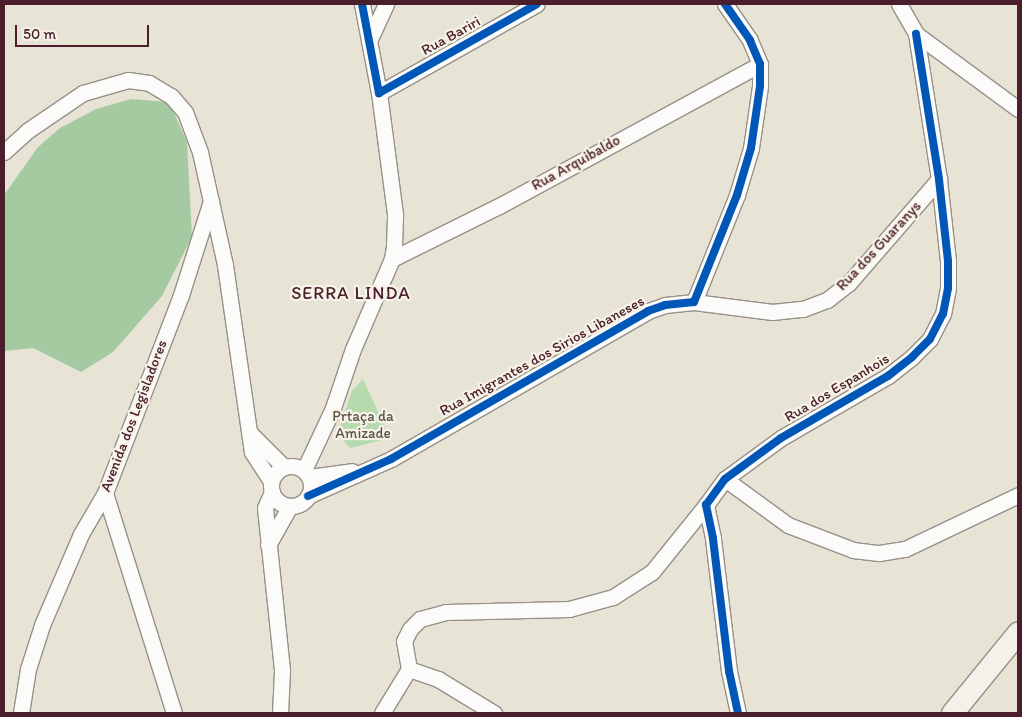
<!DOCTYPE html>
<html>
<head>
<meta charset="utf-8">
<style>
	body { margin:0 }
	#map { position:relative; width:1022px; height:717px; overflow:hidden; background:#e7e4d5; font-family:Itim,sans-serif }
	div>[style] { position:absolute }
	.green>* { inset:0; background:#b4daad }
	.forest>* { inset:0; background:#a5caa2 }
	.roads { filter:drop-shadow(1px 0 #988f89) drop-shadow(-1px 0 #988f89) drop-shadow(0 1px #988f89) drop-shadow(0 -1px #988f89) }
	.street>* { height:15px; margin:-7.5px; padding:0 7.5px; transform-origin:7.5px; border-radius:7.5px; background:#fbfbf9 }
	.street>.ring { margin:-7.5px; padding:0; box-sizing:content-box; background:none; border:15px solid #fbfbf9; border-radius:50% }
	.secondary>* { height:21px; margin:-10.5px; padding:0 10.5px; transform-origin:10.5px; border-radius:10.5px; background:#f4f1ea }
	.cycleway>* { height:8px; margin:-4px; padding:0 4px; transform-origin:4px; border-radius:4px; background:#0057b8 }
	span { translate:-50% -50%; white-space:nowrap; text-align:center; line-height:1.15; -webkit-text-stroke:4.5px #f7f3e8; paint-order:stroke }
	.street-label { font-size:15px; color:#4a1f2b }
	.park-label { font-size:15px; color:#5d5548 }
	.quarter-label { font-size:18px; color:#4a1f2b; letter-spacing:1px }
	.frame { position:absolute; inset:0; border:5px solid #4a1f2b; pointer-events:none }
	.scale { position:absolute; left:15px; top:25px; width:134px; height:22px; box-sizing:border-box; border:2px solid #4a1f2b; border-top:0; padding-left:6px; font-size:15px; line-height:18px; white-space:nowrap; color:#4a1f2b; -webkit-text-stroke:4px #f7f3e8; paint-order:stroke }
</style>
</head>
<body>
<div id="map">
	<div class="green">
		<i style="clip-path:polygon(363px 379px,390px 438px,350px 448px,341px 438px,340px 426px,352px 391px)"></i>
	</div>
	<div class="forest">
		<i style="clip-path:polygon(131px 99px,169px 102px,187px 142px,192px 237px,162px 296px,113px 352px,81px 372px,33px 348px,4px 351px,4px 195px,38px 147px,60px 128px,96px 109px)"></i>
	</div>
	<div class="roads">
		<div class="street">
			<i style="left:899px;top:4px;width:34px;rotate:60deg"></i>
			<i style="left:916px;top:34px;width:127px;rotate:36.3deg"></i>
			<i style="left:369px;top:41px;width:41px;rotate:-65.3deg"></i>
			<i style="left:379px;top:93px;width:181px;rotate:-29.4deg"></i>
			<i style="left:4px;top:152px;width:31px;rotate:-42deg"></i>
			<i style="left:27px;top:131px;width:68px;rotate:-34.2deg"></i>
			<i style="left:83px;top:93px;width:47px;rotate:-16.1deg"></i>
			<i style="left:128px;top:80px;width:21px;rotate:8deg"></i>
			<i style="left:149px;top:83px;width:26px;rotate:31deg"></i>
			<i style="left:171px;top:96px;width:21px;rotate:49deg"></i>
			<i style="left:185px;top:112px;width:43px;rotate:69.4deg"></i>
			<i style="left:200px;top:152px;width:116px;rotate:77.5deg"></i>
			<i style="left:225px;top:265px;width:189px;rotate:81.8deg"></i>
			<i style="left:252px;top:452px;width:35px;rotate:57deg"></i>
			<i style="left:392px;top:259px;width:119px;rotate:-26.4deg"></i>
			<i style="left:499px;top:206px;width:297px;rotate:-28.5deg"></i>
			<i style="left:694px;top:302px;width:79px;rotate:7.3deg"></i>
			<i style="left:772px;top:312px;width:31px;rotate:-6deg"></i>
			<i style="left:803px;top:309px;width:26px;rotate:-21deg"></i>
			<i style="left:827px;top:300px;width:28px;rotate:-38deg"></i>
			<i style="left:849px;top:283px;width:138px;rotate:-49.1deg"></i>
			<i style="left:249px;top:432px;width:49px;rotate:45deg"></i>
			<i class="ring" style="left:271px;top:466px;width:25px;height:25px"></i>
			<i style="left:304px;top:470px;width:68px;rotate:-64.9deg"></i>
			<i style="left:333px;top:408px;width:62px;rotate:-71.3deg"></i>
			<i style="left:353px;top:349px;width:98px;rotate:-66.6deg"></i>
			<i style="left:392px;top:259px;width:13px;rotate:-81deg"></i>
			<i style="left:394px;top:246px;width:32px;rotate:-88deg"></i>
			<i style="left:395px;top:214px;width:122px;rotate:-97.5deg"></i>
			<i style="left:379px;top:93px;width:91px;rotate:-100.8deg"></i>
			<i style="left:309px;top:477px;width:43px;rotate:-7.9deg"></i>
			<i style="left:725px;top:479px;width:78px;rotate:36.1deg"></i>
			<i style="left:788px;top:525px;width:70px;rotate:21deg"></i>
			<i style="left:853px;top:550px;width:26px;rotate:7deg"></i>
			<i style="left:879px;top:553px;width:26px;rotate:-9deg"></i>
			<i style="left:905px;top:549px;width:125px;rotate:-25.5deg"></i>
			<i style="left:272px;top:492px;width:17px;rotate:114deg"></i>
			<i style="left:265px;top:508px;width:164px;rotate:84deg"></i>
			<i style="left:282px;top:671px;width:42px;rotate:92.7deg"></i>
			<i style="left:105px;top:493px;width:231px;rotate:72.6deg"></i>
			<i style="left:308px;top:496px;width:91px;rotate:-24deg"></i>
			<i style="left:391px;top:459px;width:297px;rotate:-29.9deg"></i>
			<i style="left:648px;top:311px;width:18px;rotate:-19deg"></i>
			<i style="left:665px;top:305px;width:29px;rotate:-6deg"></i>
			<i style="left:694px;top:302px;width:115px;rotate:-68.1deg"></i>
			<i style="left:737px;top:195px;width:49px;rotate:-73.4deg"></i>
			<i style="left:751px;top:148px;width:63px;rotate:-81.7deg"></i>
			<i style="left:760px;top:86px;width:22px;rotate:-90deg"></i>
			<i style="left:760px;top:64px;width:26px;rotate:-113deg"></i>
			<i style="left:750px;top:40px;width:44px;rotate:-124.8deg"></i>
			<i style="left:268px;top:545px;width:45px;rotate:-60.6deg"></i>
			<i style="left:409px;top:669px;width:31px;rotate:19deg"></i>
			<i style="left:438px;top:679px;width:66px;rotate:31.3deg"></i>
			<i style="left:21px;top:713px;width:45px;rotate:-81deg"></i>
			<i style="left:28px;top:669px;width:46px;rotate:-72.3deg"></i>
			<i style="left:42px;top:625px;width:99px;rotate:-66.8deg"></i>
			<i style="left:81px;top:534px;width:48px;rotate:-59.7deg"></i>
			<i style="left:105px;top:493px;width:212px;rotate:-69deg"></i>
			<i style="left:181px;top:295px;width:99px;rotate:-72.3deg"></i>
			<i style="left:382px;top:713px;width:52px;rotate:-58.5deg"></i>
			<i style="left:409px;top:669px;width:28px;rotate:-100deg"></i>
			<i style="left:404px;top:641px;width:13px;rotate:-63deg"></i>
			<i style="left:410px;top:629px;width:14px;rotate:-45deg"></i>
			<i style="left:420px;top:619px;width:27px;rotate:-15deg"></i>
			<i style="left:446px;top:612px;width:123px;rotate:-1.4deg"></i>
			<i style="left:569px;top:609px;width:46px;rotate:-15.3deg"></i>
			<i style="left:613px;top:597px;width:46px;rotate:-32.7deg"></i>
			<i style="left:652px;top:572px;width:86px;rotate:-51.1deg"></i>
			<i style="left:738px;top:713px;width:43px;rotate:-102.1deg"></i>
			<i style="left:729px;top:671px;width:134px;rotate:-96.9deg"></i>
			<i style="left:713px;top:538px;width:34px;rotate:-102deg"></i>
			<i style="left:706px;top:505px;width:32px;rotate:-54deg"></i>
			<i style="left:725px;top:479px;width:69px;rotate:-36.2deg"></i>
			<i style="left:781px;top:438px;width:124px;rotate:-30.1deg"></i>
			<i style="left:888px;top:376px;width:31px;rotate:-38deg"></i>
			<i style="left:912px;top:357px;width:25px;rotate:-45deg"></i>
			<i style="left:930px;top:339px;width:28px;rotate:-63deg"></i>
			<i style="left:943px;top:314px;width:26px;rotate:-79deg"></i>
			<i style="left:948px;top:288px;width:27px;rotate:-90deg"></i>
			<i style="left:948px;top:261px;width:82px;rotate:-96.3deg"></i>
			<i style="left:939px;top:179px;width:147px;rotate:-99deg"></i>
		</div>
		<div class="secondary">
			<i style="left:952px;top:713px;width:104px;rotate:-50.8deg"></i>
		</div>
	</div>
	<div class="cycleway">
		<i style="left:362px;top:4px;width:91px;rotate:79.2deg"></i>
		<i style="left:379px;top:93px;width:181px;rotate:-29.4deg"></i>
		<i style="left:308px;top:496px;width:91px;rotate:-24deg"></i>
		<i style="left:391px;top:459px;width:297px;rotate:-29.9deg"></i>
		<i style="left:648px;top:311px;width:18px;rotate:-19deg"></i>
		<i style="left:665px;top:305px;width:29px;rotate:-6deg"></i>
		<i style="left:694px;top:302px;width:115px;rotate:-68.1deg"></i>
		<i style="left:737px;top:195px;width:49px;rotate:-73.4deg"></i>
		<i style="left:751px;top:148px;width:63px;rotate:-81.7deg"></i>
		<i style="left:760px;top:86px;width:22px;rotate:-90deg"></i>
		<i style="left:760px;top:64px;width:26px;rotate:-113deg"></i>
		<i style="left:750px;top:40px;width:44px;rotate:-124.8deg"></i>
		<i style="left:738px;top:713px;width:43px;rotate:-102.1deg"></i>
		<i style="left:729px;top:671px;width:134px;rotate:-96.9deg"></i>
		<i style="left:713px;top:538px;width:34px;rotate:-102deg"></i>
		<i style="left:706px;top:505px;width:32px;rotate:-54deg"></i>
		<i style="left:725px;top:479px;width:69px;rotate:-36.2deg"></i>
		<i style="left:781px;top:438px;width:124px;rotate:-30.1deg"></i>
		<i style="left:888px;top:376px;width:31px;rotate:-38deg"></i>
		<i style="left:912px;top:357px;width:25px;rotate:-45deg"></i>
		<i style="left:930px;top:339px;width:28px;rotate:-63deg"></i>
		<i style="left:943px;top:314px;width:26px;rotate:-79deg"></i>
		<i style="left:948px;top:288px;width:27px;rotate:-90deg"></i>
		<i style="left:948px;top:261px;width:82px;rotate:-96.3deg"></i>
		<i style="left:939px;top:179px;width:147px;rotate:-99deg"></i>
	</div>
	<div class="street-label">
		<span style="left:451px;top:36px;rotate:-29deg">Rua Bariri</span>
		<span style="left:576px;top:163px;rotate:-29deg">Rua Arquibaldo</span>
		<span style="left:879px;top:246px;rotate:-47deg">Rua dos Guaranys</span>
		<span style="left:542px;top:356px;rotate:-29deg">Rua Imigrantes dos Sirios Libaneses</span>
		<span style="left:837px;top:388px;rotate:-31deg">Rua dos Espanhois</span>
		<span style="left:134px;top:416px;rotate:-69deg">Avenida dos Legisladores</span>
	</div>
	<div class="park-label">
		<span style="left:363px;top:425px">Prtaça da<br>Amizade</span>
	</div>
	<div class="quarter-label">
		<span style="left:351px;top:293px">SERRA LINDA</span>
	</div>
	<div class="frame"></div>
	<div class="scale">50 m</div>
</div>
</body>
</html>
